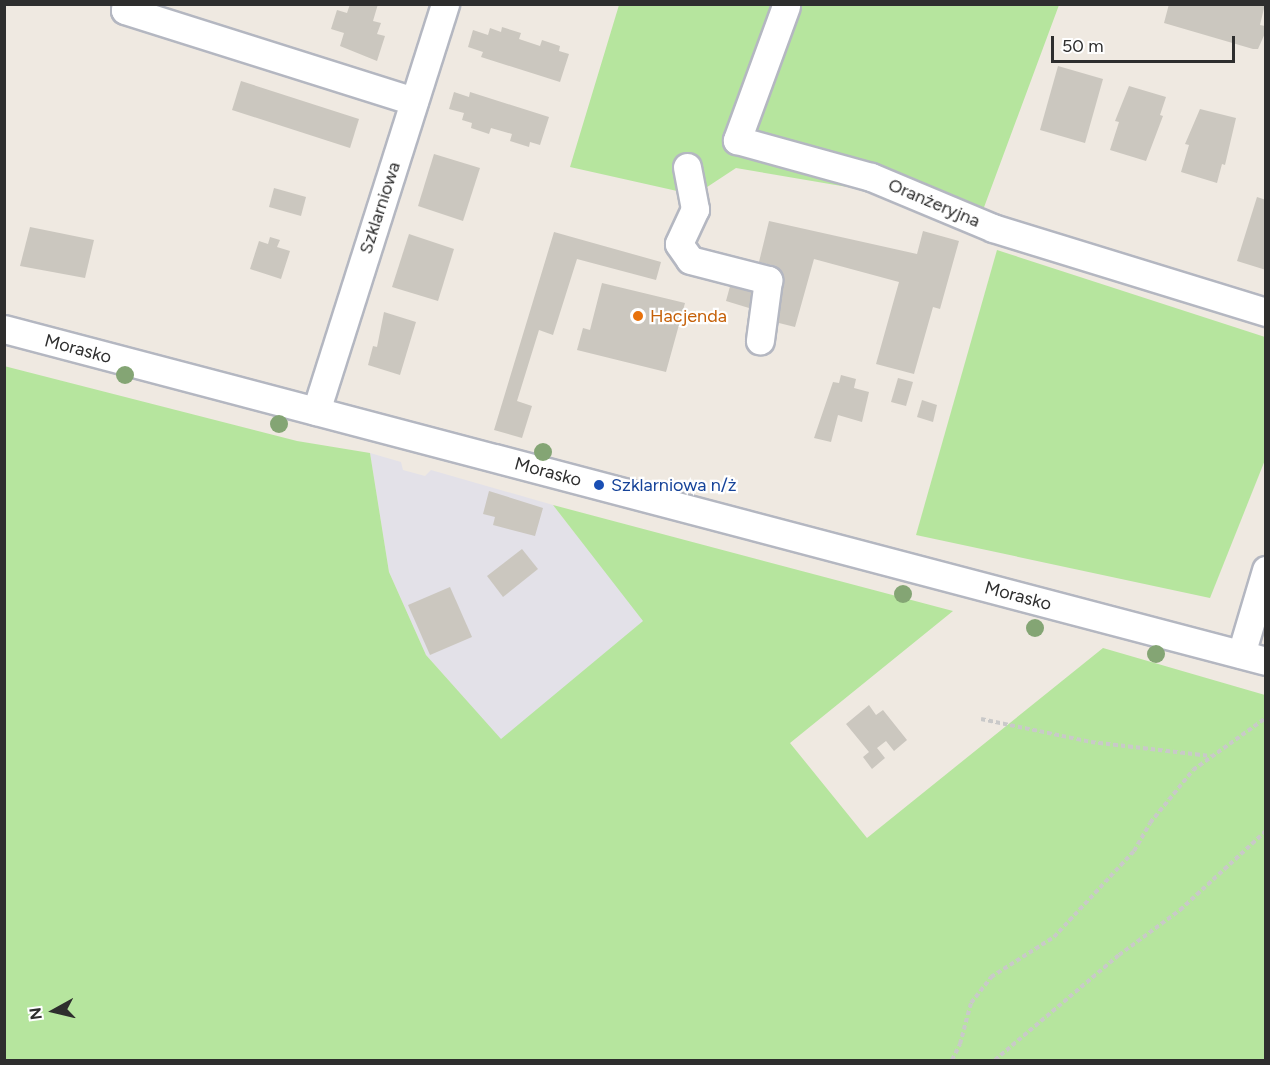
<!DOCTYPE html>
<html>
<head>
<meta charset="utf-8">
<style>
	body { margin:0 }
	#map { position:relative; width:1270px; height:1065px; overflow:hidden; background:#efe9e1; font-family:Figtree,sans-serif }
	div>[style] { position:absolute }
	.industrial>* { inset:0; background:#e3e1e8 }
	.green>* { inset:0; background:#b6e59e }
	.building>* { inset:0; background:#cbc7bf }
	.path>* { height:4px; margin-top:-2px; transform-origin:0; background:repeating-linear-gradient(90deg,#c9c9c9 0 4.5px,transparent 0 7.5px) }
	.roads { filter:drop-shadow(2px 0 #b4b7c1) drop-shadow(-2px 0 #b4b7c1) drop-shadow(0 2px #b4b7c1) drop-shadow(0 -2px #b4b7c1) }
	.minor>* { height:27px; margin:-13.5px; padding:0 13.5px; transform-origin:13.5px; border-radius:13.5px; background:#fff }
	.trees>* { width:18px; height:18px; margin:-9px; border-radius:50%; background:#84a574 }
	.dots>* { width:16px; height:16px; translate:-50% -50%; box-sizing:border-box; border:3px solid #fff; border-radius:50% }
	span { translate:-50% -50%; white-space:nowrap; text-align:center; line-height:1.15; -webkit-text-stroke:4.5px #fff; paint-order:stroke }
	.street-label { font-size:18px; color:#2e2e2e }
	.food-label { font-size:18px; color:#c56008 }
	.left { translate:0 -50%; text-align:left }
	.transit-label { font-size:18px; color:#164399 }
	.frame { position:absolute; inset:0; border:6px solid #2e2e2e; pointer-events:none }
	.north { position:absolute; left:24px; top:981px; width:60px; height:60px; -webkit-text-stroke:4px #fff; paint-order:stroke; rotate:262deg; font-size:16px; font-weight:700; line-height:24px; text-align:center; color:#2e2e2e }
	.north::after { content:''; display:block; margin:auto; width:21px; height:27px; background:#2e2e2e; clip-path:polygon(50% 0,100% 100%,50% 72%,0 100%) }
	.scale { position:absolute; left:1051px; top:36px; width:184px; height:27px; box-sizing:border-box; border:3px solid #2e2e2e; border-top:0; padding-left:8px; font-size:18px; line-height:21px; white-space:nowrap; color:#2e2e2e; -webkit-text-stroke:4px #fff; paint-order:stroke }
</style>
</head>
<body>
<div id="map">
	<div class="industrial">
		<i style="clip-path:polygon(370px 453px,401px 462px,403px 470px,425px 476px,431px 470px,553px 505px,644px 621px,501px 740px,426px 655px,389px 572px)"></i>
	</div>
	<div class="green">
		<i style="clip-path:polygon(619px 5px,1059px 5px,983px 210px,736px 168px,695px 195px,570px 167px)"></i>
		<i style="clip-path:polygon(997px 250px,1265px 337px,1265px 460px,1210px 598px,916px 535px)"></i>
		<i style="clip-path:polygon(4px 366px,297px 441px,370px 453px,389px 572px,426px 655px,501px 739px,643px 621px,553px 505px,953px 611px,790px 743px,867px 838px,1103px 648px,1265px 695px,1265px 1060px,5px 1060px)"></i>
	</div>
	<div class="building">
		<i style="clip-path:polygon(350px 4px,378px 4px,373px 21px,381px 23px,377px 34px,385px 36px,377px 61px,340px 46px,344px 33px,331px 29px,337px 10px,347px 13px)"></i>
		<i style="clip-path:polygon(1169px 4px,1265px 4px,1260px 25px,1265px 26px,1266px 31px,1258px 49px,1253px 49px,1164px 23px)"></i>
		<i style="clip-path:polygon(502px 27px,521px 33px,519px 39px,540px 46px,542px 40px,560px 46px,559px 51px,569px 54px,560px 82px,481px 57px,483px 52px,468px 47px,473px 30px,488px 35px,490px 28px,501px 32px)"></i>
		<i style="clip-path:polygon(1058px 66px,1103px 79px,1085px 143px,1040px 130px)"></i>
		<i style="clip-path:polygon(241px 81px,359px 119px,350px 148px,232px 110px)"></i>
		<i style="clip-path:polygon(1129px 86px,1166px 97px,1160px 115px,1163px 116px,1146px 161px,1110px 150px,1119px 122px,1115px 121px)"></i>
		<i style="clip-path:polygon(454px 92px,469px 97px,470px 92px,549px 117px,540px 145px,530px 142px,529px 147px,510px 141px,512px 134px,491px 128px,489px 134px,471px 128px,472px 123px,462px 120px,464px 113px,449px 109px)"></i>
		<i style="clip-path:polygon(1200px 109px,1236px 118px,1225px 165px,1222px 164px,1217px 183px,1181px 172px,1189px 145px,1185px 144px)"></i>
		<i style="clip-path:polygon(434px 154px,480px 168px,463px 221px,418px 206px)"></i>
		<i style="clip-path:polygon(274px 188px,306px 197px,301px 216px,269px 207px)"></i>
		<i style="clip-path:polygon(1257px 197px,1266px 200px,1266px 270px,1237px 261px)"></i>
		<i style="clip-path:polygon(769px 221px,917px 254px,923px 231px,959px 241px,940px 309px,933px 307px,914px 374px,876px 364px,899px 282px,814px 259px,795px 327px,767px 320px,779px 272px,775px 271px,776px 266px,759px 262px)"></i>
		<i style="clip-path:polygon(30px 227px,94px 240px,85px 278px,20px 266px)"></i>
		<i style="clip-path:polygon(554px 232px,661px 262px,656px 280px,577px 259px,553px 335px,539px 330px,517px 401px,532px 406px,522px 438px,494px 430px)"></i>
		<i style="clip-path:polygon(409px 234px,454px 249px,438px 301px,392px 287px)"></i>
		<i style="clip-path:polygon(270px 237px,280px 240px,277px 247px,290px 251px,281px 279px,250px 269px,259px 241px,268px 244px)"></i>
		<i style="clip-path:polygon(732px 279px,756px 286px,749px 308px,726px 301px)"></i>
		<i style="clip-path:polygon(602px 283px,685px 303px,666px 372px,577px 350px,583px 328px,590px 330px)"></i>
		<i style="clip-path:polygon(384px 312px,416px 322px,400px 375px,368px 365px,373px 346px,377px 347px)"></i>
		<i style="clip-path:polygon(841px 375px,856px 379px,854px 388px,869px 392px,862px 422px,838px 415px,831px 442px,814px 438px,833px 382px,839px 383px)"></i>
		<i style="clip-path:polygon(898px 378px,913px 382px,906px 406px,891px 402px)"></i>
		<i style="clip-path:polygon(922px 400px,937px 405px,933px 422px,917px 417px)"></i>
		<i style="clip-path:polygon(489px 491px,543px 508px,535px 536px,493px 525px,495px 517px,483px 514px)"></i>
		<i style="clip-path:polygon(522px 549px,538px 569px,503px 597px,487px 576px)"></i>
		<i style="clip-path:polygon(450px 587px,472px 637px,430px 655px,408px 605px)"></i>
		<i style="clip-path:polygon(869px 705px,876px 715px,883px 710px,907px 740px,894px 751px,886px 741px,877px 748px,885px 758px,872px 769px,863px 757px,869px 752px,846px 724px)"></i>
	</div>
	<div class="path">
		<i style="left:981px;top:719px;width:112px;rotate:11.8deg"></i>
		<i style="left:1091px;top:742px;width:120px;rotate:6.7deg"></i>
		<i style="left:952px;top:1060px;width:18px;rotate:-63deg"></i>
		<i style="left:960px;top:1044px;width:42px;rotate:-75deg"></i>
		<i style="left:971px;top:1003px;width:33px;rotate:-52deg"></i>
		<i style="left:991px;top:977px;width:75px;rotate:-32.4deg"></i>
		<i style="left:1054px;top:937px;width:117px;rotate:-47.1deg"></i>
		<i style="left:1134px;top:851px;width:32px;rotate:-60deg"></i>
		<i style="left:1150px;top:823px;width:68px;rotate:-50.9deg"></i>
		<i style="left:1193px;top:770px;width:90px;rotate:-35.5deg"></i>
		<i style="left:995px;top:1060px;width:162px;rotate:-40.3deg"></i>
		<i style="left:1119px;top:955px;width:76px;rotate:-36.4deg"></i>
		<i style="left:1180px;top:910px;width:117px;rotate:-42.6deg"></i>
	</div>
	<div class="roads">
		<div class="minor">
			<i style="left:126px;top:4px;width:6px;rotate:99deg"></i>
			<i style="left:125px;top:10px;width:303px;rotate:17.5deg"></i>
			<i style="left:786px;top:6px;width:143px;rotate:110.1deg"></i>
			<i style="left:737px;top:140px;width:139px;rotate:15.4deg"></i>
			<i style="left:871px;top:177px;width:132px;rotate:22.7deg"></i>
			<i style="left:993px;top:228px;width:286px;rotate:17.1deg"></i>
			<i style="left:687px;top:167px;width:43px;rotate:79.2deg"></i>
			<i style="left:695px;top:209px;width:38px;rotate:115deg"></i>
			<i style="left:679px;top:244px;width:19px;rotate:55deg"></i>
			<i style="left:690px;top:260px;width:81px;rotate:14.4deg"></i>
			<i style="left:768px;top:280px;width:61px;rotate:97.6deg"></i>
			<i style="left:4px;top:329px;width:1305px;rotate:14.74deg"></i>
			<i style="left:316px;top:411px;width:427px;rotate:-72.4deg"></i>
			<i style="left:1241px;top:654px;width:88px;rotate:-73.4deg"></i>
		</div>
	</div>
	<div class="trees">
		<i style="left:125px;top:375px"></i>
		<i style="left:279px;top:424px"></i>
		<i style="left:543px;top:452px"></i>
		<i style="left:903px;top:594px"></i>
		<i style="left:1035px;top:628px"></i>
		<i style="left:1156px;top:654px"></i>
	</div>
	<div class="dots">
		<i style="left:638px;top:316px;background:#e8710a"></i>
		<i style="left:599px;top:485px;background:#1a4fb4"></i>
	</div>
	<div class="street-label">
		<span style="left:934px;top:203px;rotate:23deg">Oranżeryjna</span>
		<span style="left:380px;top:208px;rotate:-72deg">Szklarniowa</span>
		<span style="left:78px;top:349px;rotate:15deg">Morasko</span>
		<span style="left:548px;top:472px;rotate:15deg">Morasko</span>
		<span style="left:1018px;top:596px;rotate:15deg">Morasko</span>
	</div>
	<div class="food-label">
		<span class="left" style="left:650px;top:316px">Hacjenda</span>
	</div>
	<div class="transit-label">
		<span class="left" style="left:611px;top:485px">Szklarniowa n/ż</span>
	</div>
	<div class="frame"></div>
	<div class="north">N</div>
	<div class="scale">50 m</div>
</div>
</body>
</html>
